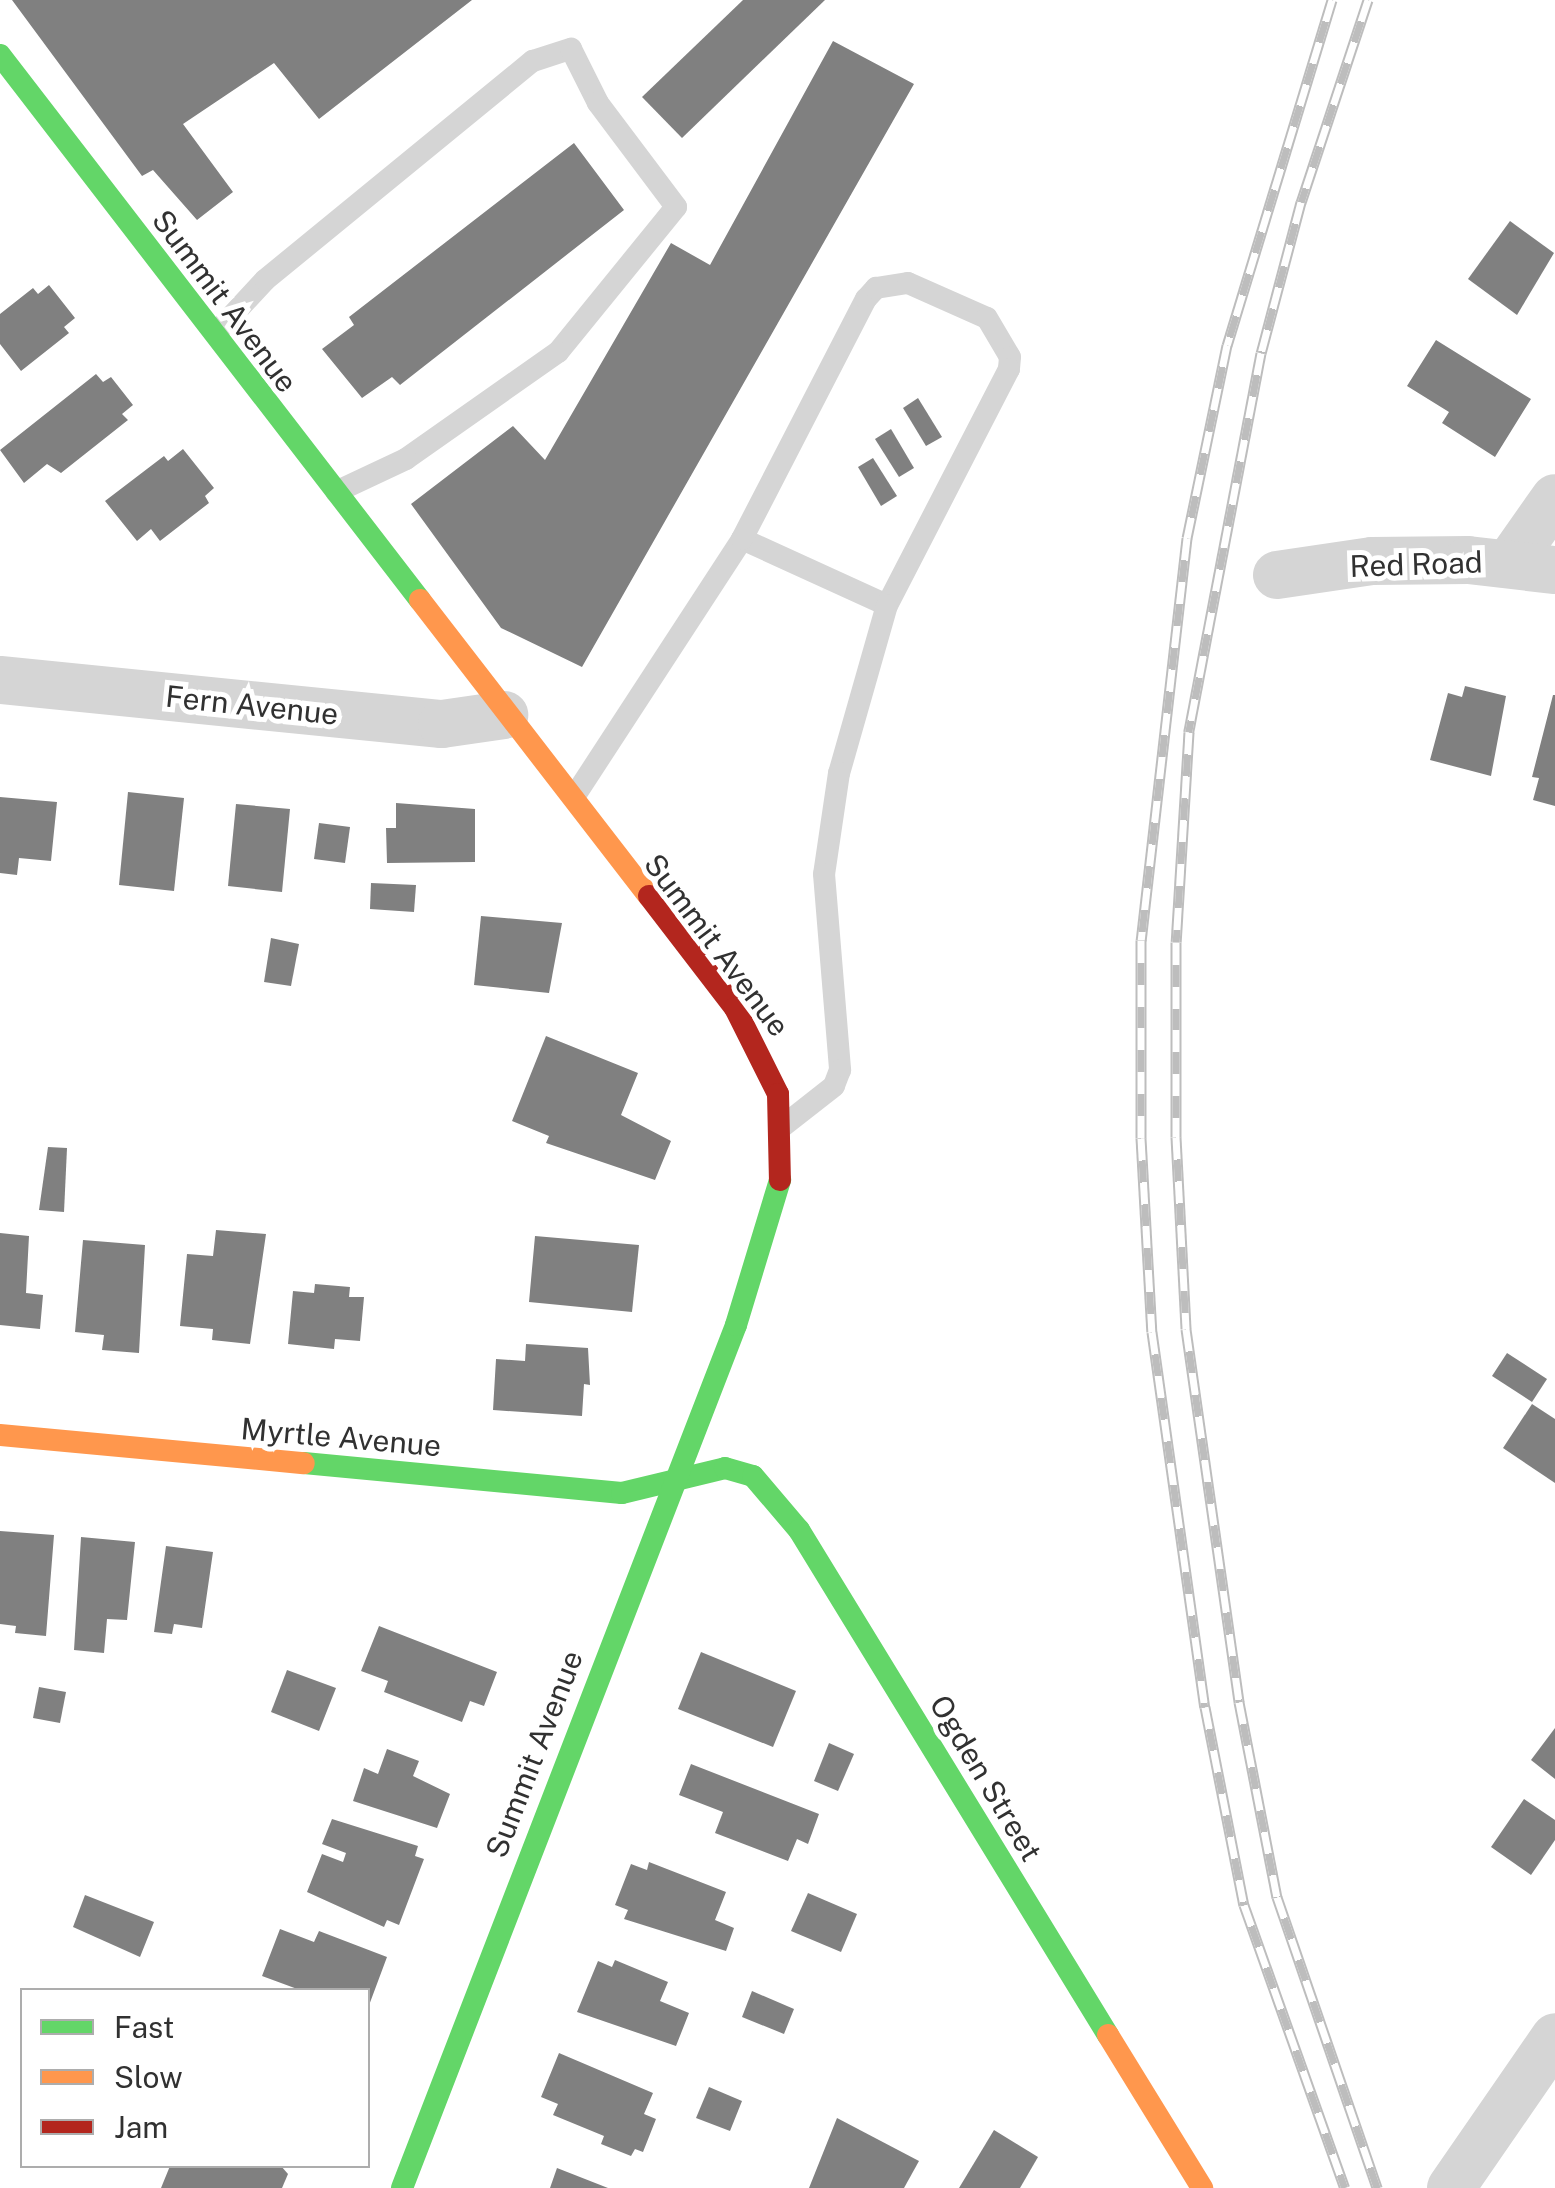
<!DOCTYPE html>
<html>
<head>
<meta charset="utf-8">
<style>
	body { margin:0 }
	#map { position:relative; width:1555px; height:2188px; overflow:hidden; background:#fff; font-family:"Public Sans",sans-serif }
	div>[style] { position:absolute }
	.building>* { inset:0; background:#808080 }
	.lane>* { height:22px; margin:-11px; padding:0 11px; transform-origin:11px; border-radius:11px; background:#d5d5d5 }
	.street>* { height:48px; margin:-24px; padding:0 24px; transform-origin:24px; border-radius:24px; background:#d5d5d5 }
	.fast>* { height:22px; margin:-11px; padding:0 11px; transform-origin:11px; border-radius:11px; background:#63d668 }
	.slow>* { height:22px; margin:-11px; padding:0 11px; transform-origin:11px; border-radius:11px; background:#ff974d }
	.jam>* { height:22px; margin:-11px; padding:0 11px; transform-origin:11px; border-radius:11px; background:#b3261e }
	.rail>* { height:11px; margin-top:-5.5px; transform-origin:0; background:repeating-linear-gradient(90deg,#fff 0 22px,#bdbdbd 0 44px); box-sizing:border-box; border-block:2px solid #bdbdbd }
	span { translate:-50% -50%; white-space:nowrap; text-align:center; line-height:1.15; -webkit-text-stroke:10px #fff; paint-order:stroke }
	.street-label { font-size:30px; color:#313131 }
	.legend { position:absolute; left:20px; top:1988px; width:350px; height:180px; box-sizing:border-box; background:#fff; border:2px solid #adadad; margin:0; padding:12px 18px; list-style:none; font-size:30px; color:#313131 }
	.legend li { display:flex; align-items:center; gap:20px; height:50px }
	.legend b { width:50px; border:2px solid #adadad }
</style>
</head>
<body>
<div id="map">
	<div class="building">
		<i style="clip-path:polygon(12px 0,472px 0,319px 119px,274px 63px,183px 124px,233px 192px,197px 220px,153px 170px,142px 176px)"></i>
		<i style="clip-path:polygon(743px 0,825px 0,682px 138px,642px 97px)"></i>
		<i style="clip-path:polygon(833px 41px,914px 84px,582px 667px,501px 628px,411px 504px,513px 426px,545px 460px,671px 243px,710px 265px)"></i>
		<i style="clip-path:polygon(574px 143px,624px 210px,400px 385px,392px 377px,362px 398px,322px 349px,354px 325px,349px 317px)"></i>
		<i style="clip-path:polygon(1510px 221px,1554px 253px,1517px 315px,1468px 279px)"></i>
		<i style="clip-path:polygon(49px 285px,75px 318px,64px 327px,69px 333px,21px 371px,0 344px,0 314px,33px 288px,38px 294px)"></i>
		<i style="clip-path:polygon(1436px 340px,1531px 399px,1495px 457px,1442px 423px,1449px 412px,1407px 386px)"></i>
		<i style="clip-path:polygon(96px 374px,103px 382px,111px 377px,133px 405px,122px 414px,128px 420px,61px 473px,47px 464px,24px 483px,0 450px)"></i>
		<i style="clip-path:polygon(918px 398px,942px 437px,926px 446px,903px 408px)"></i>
		<i style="clip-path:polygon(891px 429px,914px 468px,899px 477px,875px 439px)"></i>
		<i style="clip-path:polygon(183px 449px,214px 488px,205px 496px,209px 503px,160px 541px,151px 529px,137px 541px,105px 501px,164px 456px,168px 461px)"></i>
		<i style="clip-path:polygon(873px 458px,897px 496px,881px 506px,858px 467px)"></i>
		<i style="clip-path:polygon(1465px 686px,1506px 696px,1491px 776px,1430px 760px,1448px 693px,1462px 697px)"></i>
		<i style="clip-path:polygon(1553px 695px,1555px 695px,1555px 806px,1533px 800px,1539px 778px,1532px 777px)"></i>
		<i style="clip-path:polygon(128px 792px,184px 798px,174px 891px,119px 885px)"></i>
		<i style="clip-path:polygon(0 797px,57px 802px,51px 861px,19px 858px,17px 875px,0 873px)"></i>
		<i style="clip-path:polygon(396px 803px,475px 809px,475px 862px,387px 863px,386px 828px,396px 828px)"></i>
		<i style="clip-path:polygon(236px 804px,290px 809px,282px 892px,228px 886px)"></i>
		<i style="clip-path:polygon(319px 823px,350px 827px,345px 863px,314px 859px)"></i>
		<i style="clip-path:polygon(371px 883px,416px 885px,414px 912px,370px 909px)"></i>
		<i style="clip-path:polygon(481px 916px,562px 923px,549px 993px,474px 985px)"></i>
		<i style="clip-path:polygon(271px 938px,299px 944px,291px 986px,264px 982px)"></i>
		<i style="clip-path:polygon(546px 1036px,638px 1073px,621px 1115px,671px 1141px,655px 1180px,546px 1143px,549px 1136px,512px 1121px)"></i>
		<i style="clip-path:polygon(48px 1147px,67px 1148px,64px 1212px,39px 1210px)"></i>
		<i style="clip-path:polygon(216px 1230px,266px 1234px,250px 1344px,212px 1340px,213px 1329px,180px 1326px,187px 1254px,213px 1256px)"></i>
		<i style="clip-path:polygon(0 1233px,29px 1236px,26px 1293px,43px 1295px,40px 1329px,0 1325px)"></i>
		<i style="clip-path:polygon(535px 1236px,639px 1245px,632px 1312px,529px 1302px)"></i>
		<i style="clip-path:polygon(83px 1240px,145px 1245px,139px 1353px,102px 1350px,104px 1335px,75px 1332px)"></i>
		<i style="clip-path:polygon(315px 1284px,350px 1287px,349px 1297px,364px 1297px,360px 1341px,335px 1339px,334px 1349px,288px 1344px,293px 1291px,314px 1293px)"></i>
		<i style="clip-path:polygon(526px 1344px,588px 1348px,590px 1385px,584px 1384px,582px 1416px,493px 1410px,496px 1359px,525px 1361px)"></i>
		<i style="clip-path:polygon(1507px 1353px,1547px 1379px,1532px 1402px,1492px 1376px)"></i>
		<i style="clip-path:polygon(1532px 1404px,1555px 1419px,1555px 1483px,1503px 1448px)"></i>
		<i style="clip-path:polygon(0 1531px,54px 1535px,46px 1636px,15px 1633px,16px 1626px,0 1624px)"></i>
		<i style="clip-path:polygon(81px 1537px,135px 1542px,127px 1620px,107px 1619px,104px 1653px,74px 1650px)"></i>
		<i style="clip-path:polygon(166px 1546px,213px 1552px,202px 1628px,174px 1624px,172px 1634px,154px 1632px)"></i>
		<i style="clip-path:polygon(379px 1626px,497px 1672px,484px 1706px,470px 1701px,462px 1722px,384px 1692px,388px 1681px,361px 1671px)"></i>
		<i style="clip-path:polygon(701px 1652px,796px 1691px,773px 1747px,678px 1709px)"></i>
		<i style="clip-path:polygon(287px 1670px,336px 1688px,319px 1731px,271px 1712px)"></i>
		<i style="clip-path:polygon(39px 1687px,66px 1692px,60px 1723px,33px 1718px)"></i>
		<i style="clip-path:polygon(1555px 1728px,1555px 1779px,1531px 1760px)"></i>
		<i style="clip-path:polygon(829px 1743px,854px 1754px,838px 1791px,814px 1781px)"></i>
		<i style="clip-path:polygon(387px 1749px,419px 1761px,413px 1776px,450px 1794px,437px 1828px,353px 1801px,364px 1768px,378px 1774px)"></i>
		<i style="clip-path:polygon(691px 1764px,819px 1814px,808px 1844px,797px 1839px,788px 1861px,715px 1833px,723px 1812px,679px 1795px)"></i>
		<i style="clip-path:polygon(1524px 1799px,1555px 1820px,1555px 1840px,1531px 1875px,1491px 1847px)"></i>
		<i style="clip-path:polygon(332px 1819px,418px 1846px,415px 1856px,424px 1859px,399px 1925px,387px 1920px,384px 1927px,307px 1892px,322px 1854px,343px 1862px,346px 1853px,322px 1844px)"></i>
		<i style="clip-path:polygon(649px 1862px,726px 1892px,715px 1920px,734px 1928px,726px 1951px,624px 1919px,628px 1910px,615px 1905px,631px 1864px,647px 1870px)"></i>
		<i style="clip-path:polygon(808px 1893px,857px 1914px,841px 1952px,791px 1931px)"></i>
		<i style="clip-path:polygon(85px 1895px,154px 1922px,140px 1957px,73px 1927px)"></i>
		<i style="clip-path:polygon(280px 1929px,314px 1942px,319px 1931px,387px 1957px,368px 2008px,368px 1990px,300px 1990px,262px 1976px)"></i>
		<i style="clip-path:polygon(615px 1960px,668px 1982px,660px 2001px,689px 2013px,676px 2046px,577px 2012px,598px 1961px,612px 1967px)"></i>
		<i style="clip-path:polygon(752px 1991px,794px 2009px,784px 2034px,742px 2017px)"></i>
		<i style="clip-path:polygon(559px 2053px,653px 2093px,644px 2114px,656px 2119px,643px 2152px,635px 2149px,631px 2156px,601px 2144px,604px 2136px,553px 2115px,558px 2104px,541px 2097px)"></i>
		<i style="clip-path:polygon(709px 2087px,742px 2101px,730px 2131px,696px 2118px)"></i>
		<i style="clip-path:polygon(837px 2118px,919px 2161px,904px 2188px,809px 2188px)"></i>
		<i style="clip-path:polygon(994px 2130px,1038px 2157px,1020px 2188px,959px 2188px)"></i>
		<i style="clip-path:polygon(170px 2166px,281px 2166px,288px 2174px,282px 2188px,161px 2188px)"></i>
		<i style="clip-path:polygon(557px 2168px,608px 2188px,550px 2188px)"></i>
	</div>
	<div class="lane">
		<i style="left:216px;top:333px;width:72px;rotate:-47.2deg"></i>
		<i style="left:265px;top:280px;width:346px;rotate:-39.3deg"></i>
		<i style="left:533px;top:61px;width:40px;rotate:-18deg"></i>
		<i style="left:571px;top:49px;width:60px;rotate:63.4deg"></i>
		<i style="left:598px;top:103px;width:130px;rotate:53.1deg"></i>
		<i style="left:676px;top:207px;width:187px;rotate:129.1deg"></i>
		<i style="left:558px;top:352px;width:186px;rotate:144.9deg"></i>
		<i style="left:406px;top:459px;width:77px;rotate:154.8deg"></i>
		<i style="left:742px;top:539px;width:159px;rotate:24.5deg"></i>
		<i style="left:574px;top:797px;width:308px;rotate:-56.9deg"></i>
		<i style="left:742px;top:539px;width:270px;rotate:-62.7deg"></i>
		<i style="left:866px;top:299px;width:15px;rotate:-48deg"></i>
		<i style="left:876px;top:288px;width:32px;rotate:-9deg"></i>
		<i style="left:908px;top:283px;width:86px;rotate:23.9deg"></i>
		<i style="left:987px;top:318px;width:45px;rotate:59.5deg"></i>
		<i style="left:1010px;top:357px;width:12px;rotate:95deg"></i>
		<i style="left:1009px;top:369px;width:266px;rotate:117.3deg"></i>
		<i style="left:887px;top:605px;width:175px;rotate:105.9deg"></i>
		<i style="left:839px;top:773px;width:102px;rotate:98.4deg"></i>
		<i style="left:824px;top:874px;width:197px;rotate:85.3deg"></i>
		<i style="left:840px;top:1070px;width:17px;rotate:111deg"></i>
		<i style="left:834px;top:1086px;width:65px;rotate:141.9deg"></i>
	</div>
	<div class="street">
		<i style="left:1510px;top:562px;width:78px;rotate:-54.9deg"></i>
		<i style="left:1277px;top:575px;width:96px;rotate:-8.4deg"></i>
		<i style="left:1372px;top:561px;width:96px;rotate:-0.6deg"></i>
		<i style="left:1468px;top:560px;width:88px;rotate:6.6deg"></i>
		<i style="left:0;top:680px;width:444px;rotate:5.7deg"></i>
		<i style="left:442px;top:724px;width:63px;rotate:-8.3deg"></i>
		<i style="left:1451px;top:2188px;width:183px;rotate:-55.4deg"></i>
	</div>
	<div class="fast">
		<i style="left:0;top:55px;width:688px;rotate:52.38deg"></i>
		<i style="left:304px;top:1463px;width:319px;rotate:5.4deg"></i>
		<i style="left:622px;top:1493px;width:106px;rotate:-13.6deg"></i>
		<i style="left:725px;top:1468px;width:29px;rotate:16deg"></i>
		<i style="left:753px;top:1476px;width:71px;rotate:49.6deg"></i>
		<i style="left:799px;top:1530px;width:592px;rotate:58.54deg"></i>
		<i style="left:402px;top:2188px;width:925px;rotate:-68.84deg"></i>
		<i style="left:736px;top:1325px;width:152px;rotate:-73.1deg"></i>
	</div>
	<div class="slow">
		<i style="left:420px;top:600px;width:374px;rotate:52.3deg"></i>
		<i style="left:0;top:1435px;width:305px;rotate:5.3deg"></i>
		<i style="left:1108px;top:2035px;width:180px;rotate:58.4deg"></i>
	</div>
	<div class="jam">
		<i style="left:649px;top:896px;width:141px;rotate:52.5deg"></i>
		<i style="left:735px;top:1008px;width:96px;rotate:63.4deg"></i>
		<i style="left:778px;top:1094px;width:86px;rotate:88.7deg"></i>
	</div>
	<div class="rail">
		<i style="left:1332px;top:0;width:361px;rotate:106.9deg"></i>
		<i style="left:1227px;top:345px;width:197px;rotate:101.7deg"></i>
		<i style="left:1187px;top:538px;width:405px;rotate:96.5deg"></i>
		<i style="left:1141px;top:940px;width:198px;rotate:90deg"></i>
		<i style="left:1141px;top:1138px;width:194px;rotate:86.8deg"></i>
		<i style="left:1152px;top:1332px;width:379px;rotate:82deg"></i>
		<i style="left:1205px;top:1707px;width:202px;rotate:78.9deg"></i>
		<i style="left:1244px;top:1905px;width:300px;rotate:70.4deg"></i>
		<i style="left:1368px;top:0;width:213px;rotate:108.3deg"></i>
		<i style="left:1301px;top:202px;width:156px;rotate:104.8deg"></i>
		<i style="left:1261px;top:353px;width:386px;rotate:100.8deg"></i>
		<i style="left:1189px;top:732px;width:210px;rotate:93.5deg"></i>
		<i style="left:1176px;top:942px;width:195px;rotate:90deg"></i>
		<i style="left:1176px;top:1137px;width:192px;rotate:87deg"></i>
		<i style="left:1186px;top:1329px;width:377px;rotate:81.9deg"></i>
		<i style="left:1239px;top:1702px;width:199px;rotate:79deg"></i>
		<i style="left:1277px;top:1897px;width:308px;rotate:71deg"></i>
	</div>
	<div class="street-label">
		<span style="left:225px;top:301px;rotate:53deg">Summit Avenue</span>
		<span style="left:1416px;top:564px;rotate:-2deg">Red Road</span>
		<span style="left:252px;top:705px;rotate:6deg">Fern Avenue</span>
		<span style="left:717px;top:945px;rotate:53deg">Summit Avenue</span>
		<span style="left:341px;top:1437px;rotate:5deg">Myrtle Avenue</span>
		<span style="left:534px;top:1754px;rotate:-69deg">Summit Avenue</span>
		<span style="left:986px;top:1778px;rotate:59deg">Ogden Street</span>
	</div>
	<ul class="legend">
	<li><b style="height:12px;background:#63d668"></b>Fast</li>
	<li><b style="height:12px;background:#ff974d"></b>Slow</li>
	<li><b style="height:12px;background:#b3261e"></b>Jam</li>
	</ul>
</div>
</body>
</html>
